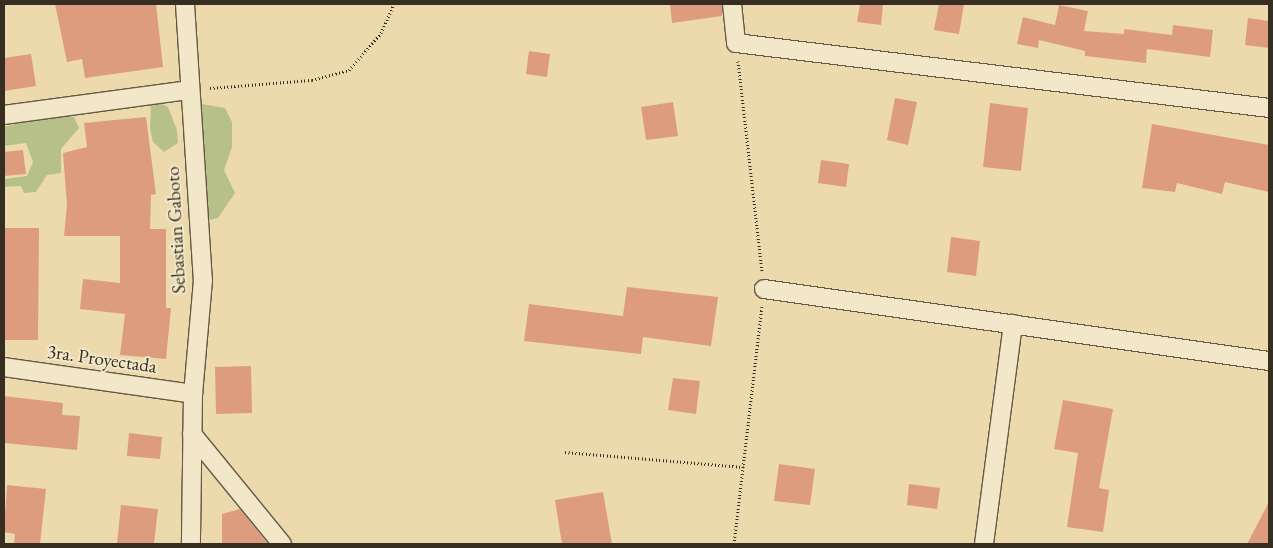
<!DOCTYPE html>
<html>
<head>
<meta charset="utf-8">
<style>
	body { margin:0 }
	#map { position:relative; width:1273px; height:548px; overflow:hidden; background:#ecdaac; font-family:"EB Garamond",serif }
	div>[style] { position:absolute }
	.green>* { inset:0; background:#b8c089 }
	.building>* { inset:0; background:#de9c7e }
	.path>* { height:3px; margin-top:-1.5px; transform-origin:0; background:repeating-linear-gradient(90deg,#372e22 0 1px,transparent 0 3.5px) }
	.roads { filter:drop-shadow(1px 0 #645944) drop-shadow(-1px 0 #645944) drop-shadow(0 1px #645944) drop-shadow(0 -1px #645944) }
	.street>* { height:18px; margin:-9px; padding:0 9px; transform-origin:9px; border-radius:9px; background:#f3e7c9 }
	span { translate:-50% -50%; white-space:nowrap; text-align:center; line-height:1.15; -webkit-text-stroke:4px #f3e7c9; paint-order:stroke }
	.street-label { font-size:19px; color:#372e22 }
	.frame { position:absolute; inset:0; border:5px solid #372e22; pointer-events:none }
</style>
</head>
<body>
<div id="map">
	<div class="green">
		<i style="clip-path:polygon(157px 102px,168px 107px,177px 130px,178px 143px,164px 152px,153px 142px,150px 129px,151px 104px)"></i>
		<i style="clip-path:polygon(196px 103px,225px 108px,232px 122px,232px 147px,224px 170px,235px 193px,218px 218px,202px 222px)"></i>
		<i style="clip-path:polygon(53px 114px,74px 117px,79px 128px,61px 149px,61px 173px,47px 175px,36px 192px,24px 193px,21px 186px,4px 187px,4px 179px,27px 176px,33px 162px,26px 143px,4px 146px,4px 127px)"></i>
	</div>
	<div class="building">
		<i style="clip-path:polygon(55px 4px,156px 4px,163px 67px,85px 78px,82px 59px,67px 62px)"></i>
		<i style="clip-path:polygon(670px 4px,722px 4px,722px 16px,672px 23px)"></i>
		<i style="clip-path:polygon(860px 4px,883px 4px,881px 25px,857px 22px)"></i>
		<i style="clip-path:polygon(939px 4px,964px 4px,959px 34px,934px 30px)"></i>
		<i style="clip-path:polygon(1059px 5px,1088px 11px,1084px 31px,1124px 34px,1124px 29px,1172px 35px,1173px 25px,1213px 30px,1210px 57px,1147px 49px,1146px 63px,1085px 56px,1085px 51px,1039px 40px,1038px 48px,1017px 44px,1023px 17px,1055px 25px)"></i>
		<i style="clip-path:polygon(1248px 18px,1269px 21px,1269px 48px,1245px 45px)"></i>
		<i style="clip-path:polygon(529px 51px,550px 54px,547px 77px,526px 74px)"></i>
		<i style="clip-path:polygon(31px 54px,36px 86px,4px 91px,4px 58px)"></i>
		<i style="clip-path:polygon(895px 98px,917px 102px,908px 145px,887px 140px)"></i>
		<i style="clip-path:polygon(673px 102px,678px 136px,646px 140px,641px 107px)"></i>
		<i style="clip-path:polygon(990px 103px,1028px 108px,1021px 171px,983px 167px)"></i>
		<i style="clip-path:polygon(146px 117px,156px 194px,151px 195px,150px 229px,166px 229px,166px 308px,171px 308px,166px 359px,120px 355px,125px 314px,80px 309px,83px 279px,120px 283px,120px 236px,64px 236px,67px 205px,63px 153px,87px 147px,84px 123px)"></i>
		<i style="clip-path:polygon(1152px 124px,1269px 145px,1269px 192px,1225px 182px,1222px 194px,1177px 183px,1175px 192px,1142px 188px)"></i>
		<i style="clip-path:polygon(23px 150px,26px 174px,4px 176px,4px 152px)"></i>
		<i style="clip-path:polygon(821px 160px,849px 164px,846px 187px,818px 183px)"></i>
		<i style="clip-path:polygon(4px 228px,39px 228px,38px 340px,4px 340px)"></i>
		<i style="clip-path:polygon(951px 237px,980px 241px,976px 276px,947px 272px)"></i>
		<i style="clip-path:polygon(627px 287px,718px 297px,711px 346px,643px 337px,641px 354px,524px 341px,529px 304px,623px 316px)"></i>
		<i style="clip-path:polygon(251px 366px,252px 413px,216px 414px,215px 367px)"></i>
		<i style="clip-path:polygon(673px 378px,700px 381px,696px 414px,668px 410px)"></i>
		<i style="clip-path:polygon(4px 396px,63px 403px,62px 415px,80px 416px,77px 450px,4px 443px)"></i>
		<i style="clip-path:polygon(1063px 400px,1113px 409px,1099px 488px,1109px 490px,1103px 532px,1067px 527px,1078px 453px,1054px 449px)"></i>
		<i style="clip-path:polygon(129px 433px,162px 437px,160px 459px,127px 456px)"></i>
		<i style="clip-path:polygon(779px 464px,815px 469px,810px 505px,774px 501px)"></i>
		<i style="clip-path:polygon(909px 484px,940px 488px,937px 509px,907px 505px)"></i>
		<i style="clip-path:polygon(7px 485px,46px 489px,40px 544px,14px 544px,15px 534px,4px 532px)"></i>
		<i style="clip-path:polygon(603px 492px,612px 544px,562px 544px,555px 500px)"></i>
		<i style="clip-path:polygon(1269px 502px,1269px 544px,1247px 544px)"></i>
		<i style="clip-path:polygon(121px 505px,158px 509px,154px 544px,117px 544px)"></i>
		<i style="clip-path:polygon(240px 509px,268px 544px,222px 544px,222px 514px)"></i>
	</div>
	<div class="path">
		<i style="left:738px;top:61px;width:211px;rotate:83.5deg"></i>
		<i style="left:210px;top:88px;width:102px;rotate:-4.5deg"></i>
		<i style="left:312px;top:80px;width:38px;rotate:-15deg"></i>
		<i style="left:349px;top:70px;width:49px;rotate:-49.1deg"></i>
		<i style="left:381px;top:33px;width:32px;rotate:-66deg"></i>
		<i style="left:565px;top:452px;width:179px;rotate:4.8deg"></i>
		<i style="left:734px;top:544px;width:239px;rotate:-83.3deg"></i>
	</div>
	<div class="roads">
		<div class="street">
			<i style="left:185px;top:4px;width:277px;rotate:86.3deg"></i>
			<i style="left:203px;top:280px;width:114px;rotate:95deg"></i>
			<i style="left:193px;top:394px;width:150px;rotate:90.8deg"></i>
			<i style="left:732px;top:4px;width:39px;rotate:84deg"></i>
			<i style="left:736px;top:43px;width:537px;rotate:6.95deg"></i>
			<i style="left:4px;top:115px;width:186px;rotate:-7.7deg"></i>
			<i style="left:764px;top:289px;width:510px;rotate:8.11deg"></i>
			<i style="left:4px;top:367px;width:191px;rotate:8.1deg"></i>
			<i style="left:192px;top:434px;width:142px;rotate:50.7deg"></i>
			<i style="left:984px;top:544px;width:222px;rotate:-82.5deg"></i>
		</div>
	</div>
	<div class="street-label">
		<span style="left:176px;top:230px;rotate:-93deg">Sebastian Gaboto</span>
		<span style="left:102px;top:359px;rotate:8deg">3ra. Proyectada</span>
	</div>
	<div class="frame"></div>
</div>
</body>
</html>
